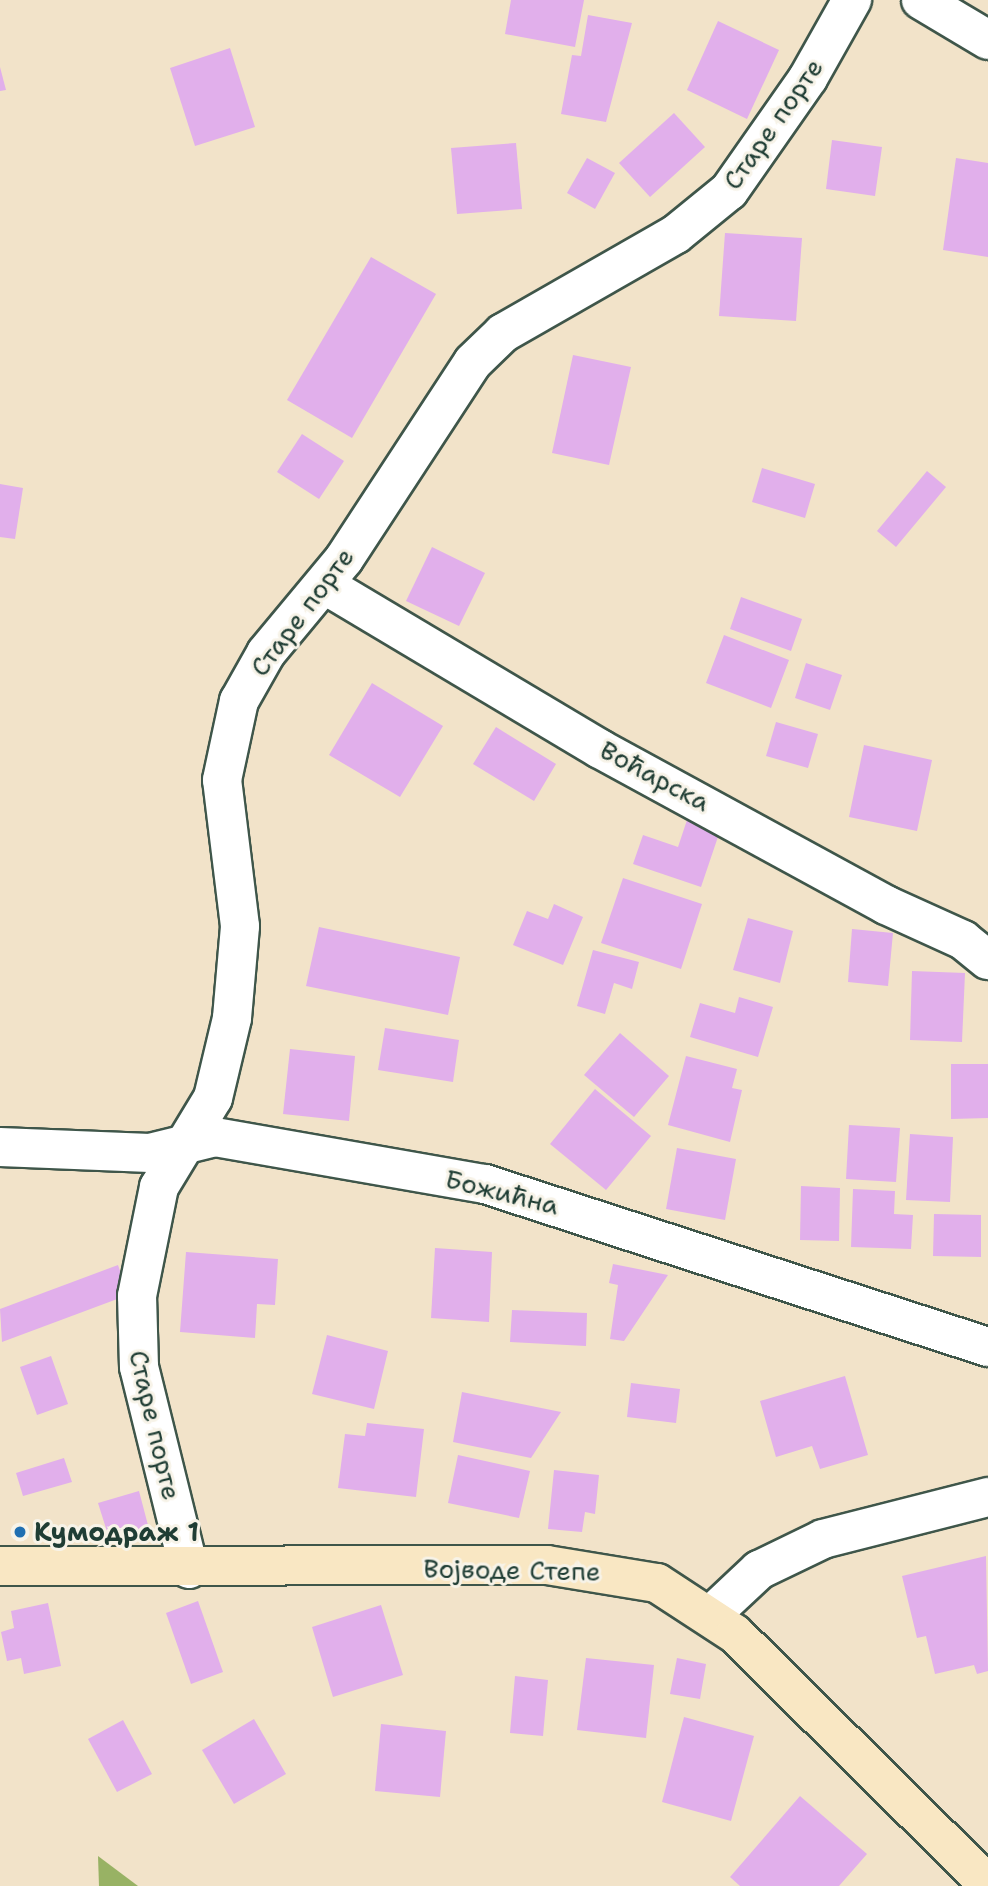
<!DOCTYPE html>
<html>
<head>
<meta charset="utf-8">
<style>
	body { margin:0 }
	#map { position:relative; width:988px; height:1886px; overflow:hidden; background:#f2e3c9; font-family:"Shantell Sans",sans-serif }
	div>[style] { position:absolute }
	.forest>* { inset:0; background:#98b264 }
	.building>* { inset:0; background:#e1afeb }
	.roads { filter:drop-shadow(2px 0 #3f564a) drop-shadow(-2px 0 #3f564a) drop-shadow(0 2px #3f564a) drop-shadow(0 -2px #3f564a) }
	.street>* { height:38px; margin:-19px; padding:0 19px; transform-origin:19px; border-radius:19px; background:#fff }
	.secondary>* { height:38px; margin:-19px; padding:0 19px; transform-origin:19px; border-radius:19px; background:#f9e7c3 }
	.dots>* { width:19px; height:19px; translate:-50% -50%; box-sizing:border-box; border:4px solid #f7f3e8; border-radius:50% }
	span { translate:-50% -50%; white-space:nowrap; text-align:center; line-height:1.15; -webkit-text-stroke:6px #f7f3e8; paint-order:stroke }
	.street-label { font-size:26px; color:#1f3d34 }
	.poi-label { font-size:26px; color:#1f3d34; font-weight:700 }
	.left { translate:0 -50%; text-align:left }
</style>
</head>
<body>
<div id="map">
	<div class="forest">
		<i style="clip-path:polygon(98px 1856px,138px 1886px,99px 1886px)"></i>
	</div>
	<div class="building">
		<i style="clip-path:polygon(511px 0,584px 0,575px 47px,505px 34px)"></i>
		<i style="clip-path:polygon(588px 15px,632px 23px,606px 122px,561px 114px,572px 55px,581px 56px)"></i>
		<i style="clip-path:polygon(718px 21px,779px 50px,747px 119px,687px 90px)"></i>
		<i style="clip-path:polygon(230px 48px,255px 127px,195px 146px,170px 68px)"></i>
		<i style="clip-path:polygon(0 67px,6px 90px,0 91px)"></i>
		<i style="clip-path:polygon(674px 113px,705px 147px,650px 197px,619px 163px)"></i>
		<i style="clip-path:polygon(832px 140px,882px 147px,875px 196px,826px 189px)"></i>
		<i style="clip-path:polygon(516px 143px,522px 209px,457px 214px,451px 148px)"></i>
		<i style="clip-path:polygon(587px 158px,615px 173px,595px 209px,567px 193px)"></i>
		<i style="clip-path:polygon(956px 158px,988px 163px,988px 257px,943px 250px)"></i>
		<i style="clip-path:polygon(725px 233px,802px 238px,796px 321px,719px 316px)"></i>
		<i style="clip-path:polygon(371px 257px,436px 294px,352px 438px,287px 400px)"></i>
		<i style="clip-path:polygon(573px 355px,631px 367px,609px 465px,552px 453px)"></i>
		<i style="clip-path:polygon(302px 434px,344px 461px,319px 499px,277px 472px)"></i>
		<i style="clip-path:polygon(762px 468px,815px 484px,805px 518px,752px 502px)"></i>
		<i style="clip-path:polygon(927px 471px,946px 487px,896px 547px,877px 531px)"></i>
		<i style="clip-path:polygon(0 484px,23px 488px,15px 539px,0 537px)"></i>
		<i style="clip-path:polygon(432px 547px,485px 573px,459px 626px,406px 601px)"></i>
		<i style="clip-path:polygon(741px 597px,802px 619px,791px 651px,730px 629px)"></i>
		<i style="clip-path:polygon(724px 635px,789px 660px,771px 708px,706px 683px)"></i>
		<i style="clip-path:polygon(806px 663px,842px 675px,830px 710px,795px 698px)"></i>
		<i style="clip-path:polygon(372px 683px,443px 726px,400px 797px,329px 755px)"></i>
		<i style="clip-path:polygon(776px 722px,818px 734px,808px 768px,766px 756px)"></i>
		<i style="clip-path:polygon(496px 727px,556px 764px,534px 801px,473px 764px)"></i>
		<i style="clip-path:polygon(864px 745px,932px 760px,917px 831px,849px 817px)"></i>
		<i style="clip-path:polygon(690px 811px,723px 822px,701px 887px,633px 864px,643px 835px,678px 847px)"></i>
		<i style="clip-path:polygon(623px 878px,702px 904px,681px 969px,601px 943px)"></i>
		<i style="clip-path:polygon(554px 904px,583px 917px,563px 965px,513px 945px,527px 911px,548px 919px)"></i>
		<i style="clip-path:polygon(748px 918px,793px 931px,780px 983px,733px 970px)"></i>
		<i style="clip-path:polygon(319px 927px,460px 957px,448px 1015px,306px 986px)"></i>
		<i style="clip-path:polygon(852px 929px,893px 933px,888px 986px,848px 982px)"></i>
		<i style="clip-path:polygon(593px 950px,639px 962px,632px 989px,614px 983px,605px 1014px,577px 1006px)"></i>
		<i style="clip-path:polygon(912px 971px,965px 973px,962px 1042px,910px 1040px)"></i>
		<i style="clip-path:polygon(739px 997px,773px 1007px,758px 1057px,690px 1037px,700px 1003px,735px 1013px)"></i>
		<i style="clip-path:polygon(385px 1028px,459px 1040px,453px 1082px,378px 1070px)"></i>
		<i style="clip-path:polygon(620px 1033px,669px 1076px,634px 1117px,584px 1075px)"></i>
		<i style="clip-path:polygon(290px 1049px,355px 1056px,349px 1121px,283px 1114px)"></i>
		<i style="clip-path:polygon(686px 1056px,737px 1069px,732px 1088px,742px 1090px,730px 1142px,668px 1125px)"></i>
		<i style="clip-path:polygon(951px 1064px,988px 1064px,988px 1118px,951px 1119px)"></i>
		<i style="clip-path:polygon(595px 1089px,651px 1136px,606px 1190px,550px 1144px)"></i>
		<i style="clip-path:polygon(849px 1125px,900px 1128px,896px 1182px,846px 1179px)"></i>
		<i style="clip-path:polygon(910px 1134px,953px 1137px,950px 1202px,906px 1200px)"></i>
		<i style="clip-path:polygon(677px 1148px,736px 1159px,725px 1220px,666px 1209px)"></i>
		<i style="clip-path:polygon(801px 1186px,840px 1188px,839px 1241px,800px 1240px)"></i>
		<i style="clip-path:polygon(853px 1189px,895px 1191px,894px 1214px,913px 1215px,911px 1249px,851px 1247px)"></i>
		<i style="clip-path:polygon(934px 1214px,981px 1215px,981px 1257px,933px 1256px)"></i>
		<i style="clip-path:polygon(435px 1248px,492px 1252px,489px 1322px,431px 1318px)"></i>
		<i style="clip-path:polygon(186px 1252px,278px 1259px,275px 1305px,257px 1304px,255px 1338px,180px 1332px)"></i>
		<i style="clip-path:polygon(613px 1264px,668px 1275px,624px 1341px,610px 1339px,618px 1285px,609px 1283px)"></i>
		<i style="clip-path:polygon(118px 1265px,128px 1295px,2px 1342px,0 1309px)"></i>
		<i style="clip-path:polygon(512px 1310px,587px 1313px,586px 1346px,510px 1342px)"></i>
		<i style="clip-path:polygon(327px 1335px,388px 1351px,374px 1409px,312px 1394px)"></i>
		<i style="clip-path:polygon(51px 1356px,68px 1404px,37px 1415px,20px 1367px)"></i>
		<i style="clip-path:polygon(845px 1376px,868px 1455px,820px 1469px,812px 1446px,776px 1457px,760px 1401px)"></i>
		<i style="clip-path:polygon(631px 1383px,680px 1389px,676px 1423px,627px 1417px)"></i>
		<i style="clip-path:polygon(462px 1392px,561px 1412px,531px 1458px,453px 1442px)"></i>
		<i style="clip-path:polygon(367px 1423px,424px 1429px,416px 1497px,338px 1488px,345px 1434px,365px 1436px)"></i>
		<i style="clip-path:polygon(458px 1455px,530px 1471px,519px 1518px,448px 1503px)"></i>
		<i style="clip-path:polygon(64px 1458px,72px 1482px,23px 1496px,16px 1473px)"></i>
		<i style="clip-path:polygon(554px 1470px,599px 1475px,595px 1514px,585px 1512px,582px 1532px,548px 1529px)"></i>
		<i style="clip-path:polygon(139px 1491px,149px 1529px,110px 1541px,98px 1503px)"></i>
		<i style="clip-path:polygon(986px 1556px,988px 1671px,977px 1674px,974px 1665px,935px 1674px,926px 1636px,917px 1638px,902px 1576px)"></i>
		<i style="clip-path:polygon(198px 1601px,223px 1672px,191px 1684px,166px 1613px)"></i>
		<i style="clip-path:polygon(48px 1603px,61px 1666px,24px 1674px,21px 1658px,7px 1661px,1px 1632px,14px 1628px,11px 1611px)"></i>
		<i style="clip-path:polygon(381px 1605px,403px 1675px,333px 1697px,312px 1627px)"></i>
		<i style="clip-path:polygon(586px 1658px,654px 1665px,646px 1738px,577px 1730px)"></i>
		<i style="clip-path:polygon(677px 1658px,706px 1664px,700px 1699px,670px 1694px)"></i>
		<i style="clip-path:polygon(515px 1676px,548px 1680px,543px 1736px,510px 1733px)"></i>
		<i style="clip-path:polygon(684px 1717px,754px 1736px,731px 1821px,662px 1802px)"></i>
		<i style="clip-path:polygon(254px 1719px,286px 1774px,234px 1804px,202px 1750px)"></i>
		<i style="clip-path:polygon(123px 1720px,152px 1774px,117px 1792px,88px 1739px)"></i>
		<i style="clip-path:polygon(381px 1724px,446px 1731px,440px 1797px,375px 1791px)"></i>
		<i style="clip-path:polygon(800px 1796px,867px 1854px,839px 1886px,740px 1886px,730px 1877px)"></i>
	</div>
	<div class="roads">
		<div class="street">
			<i style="left:921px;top:0;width:78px;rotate:30.8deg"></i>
			<i style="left:325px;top:585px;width:320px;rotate:30.8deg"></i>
			<i style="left:600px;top:749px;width:326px;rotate:28.6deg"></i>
			<i style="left:886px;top:905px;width:85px;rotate:24.4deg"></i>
			<i style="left:963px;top:940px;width:32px;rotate:39deg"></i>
			<i style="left:0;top:1147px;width:150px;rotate:2.3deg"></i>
			<i style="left:150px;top:1153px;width:67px;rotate:-13.8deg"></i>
			<i style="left:215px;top:1137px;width:274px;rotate:9.9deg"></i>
			<i style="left:485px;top:1184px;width:529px;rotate:17.96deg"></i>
			<i style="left:189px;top:1569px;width:208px;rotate:-103.9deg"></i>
			<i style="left:139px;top:1367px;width:71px;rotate:-91.6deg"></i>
			<i style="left:137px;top:1296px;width:111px;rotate:-78.6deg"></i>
			<i style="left:159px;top:1187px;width:104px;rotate:-58.8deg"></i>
			<i style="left:213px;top:1098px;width:82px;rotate:-76.6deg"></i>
			<i style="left:232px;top:1018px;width:92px;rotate:-85deg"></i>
			<i style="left:240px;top:926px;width:147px;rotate:-97deg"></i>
			<i style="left:222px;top:780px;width:81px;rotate:-77.9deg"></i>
			<i style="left:239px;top:701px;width:55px;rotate:-60.6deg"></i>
			<i style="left:266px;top:653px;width:122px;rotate:-50.3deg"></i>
			<i style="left:344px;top:559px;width:235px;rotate:-56.8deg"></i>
			<i style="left:473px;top:362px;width:42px;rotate:-44deg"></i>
			<i style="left:503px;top:333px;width:199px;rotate:-29.8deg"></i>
			<i style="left:676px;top:234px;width:68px;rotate:-39.1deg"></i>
			<i style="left:729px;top:191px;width:138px;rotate:-55deg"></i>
			<i style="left:808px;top:78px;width:90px;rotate:-60.6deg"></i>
			<i style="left:711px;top:1615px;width:66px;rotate:-43.2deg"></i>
			<i style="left:759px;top:1570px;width:71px;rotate:-25.8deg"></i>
			<i style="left:823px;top:1539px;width:170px;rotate:-14.3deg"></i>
		</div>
		<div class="secondary">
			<i style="left:0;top:1566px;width:547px;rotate:-0.1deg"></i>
			<i style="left:547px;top:1565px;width:111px;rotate:9.3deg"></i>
			<i style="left:657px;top:1583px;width:93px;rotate:33.2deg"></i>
			<i style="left:735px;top:1634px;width:356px;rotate:44.7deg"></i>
		</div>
	</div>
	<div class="dots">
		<i style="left:20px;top:1532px;background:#1f6fb2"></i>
	</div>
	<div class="street-label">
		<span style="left:773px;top:124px;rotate:-55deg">Старе порте</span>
		<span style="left:302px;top:612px;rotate:-53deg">Старе порте</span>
		<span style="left:655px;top:776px;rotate:28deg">Воћарска</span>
		<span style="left:502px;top:1192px;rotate:14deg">Божићна</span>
		<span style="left:155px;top:1425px;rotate:77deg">Старе порте</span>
		<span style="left:512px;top:1570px;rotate:1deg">Војводе Степе</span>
	</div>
	<div class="poi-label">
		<span class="left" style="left:34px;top:1532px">Кумодраж 1</span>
	</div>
</div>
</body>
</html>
